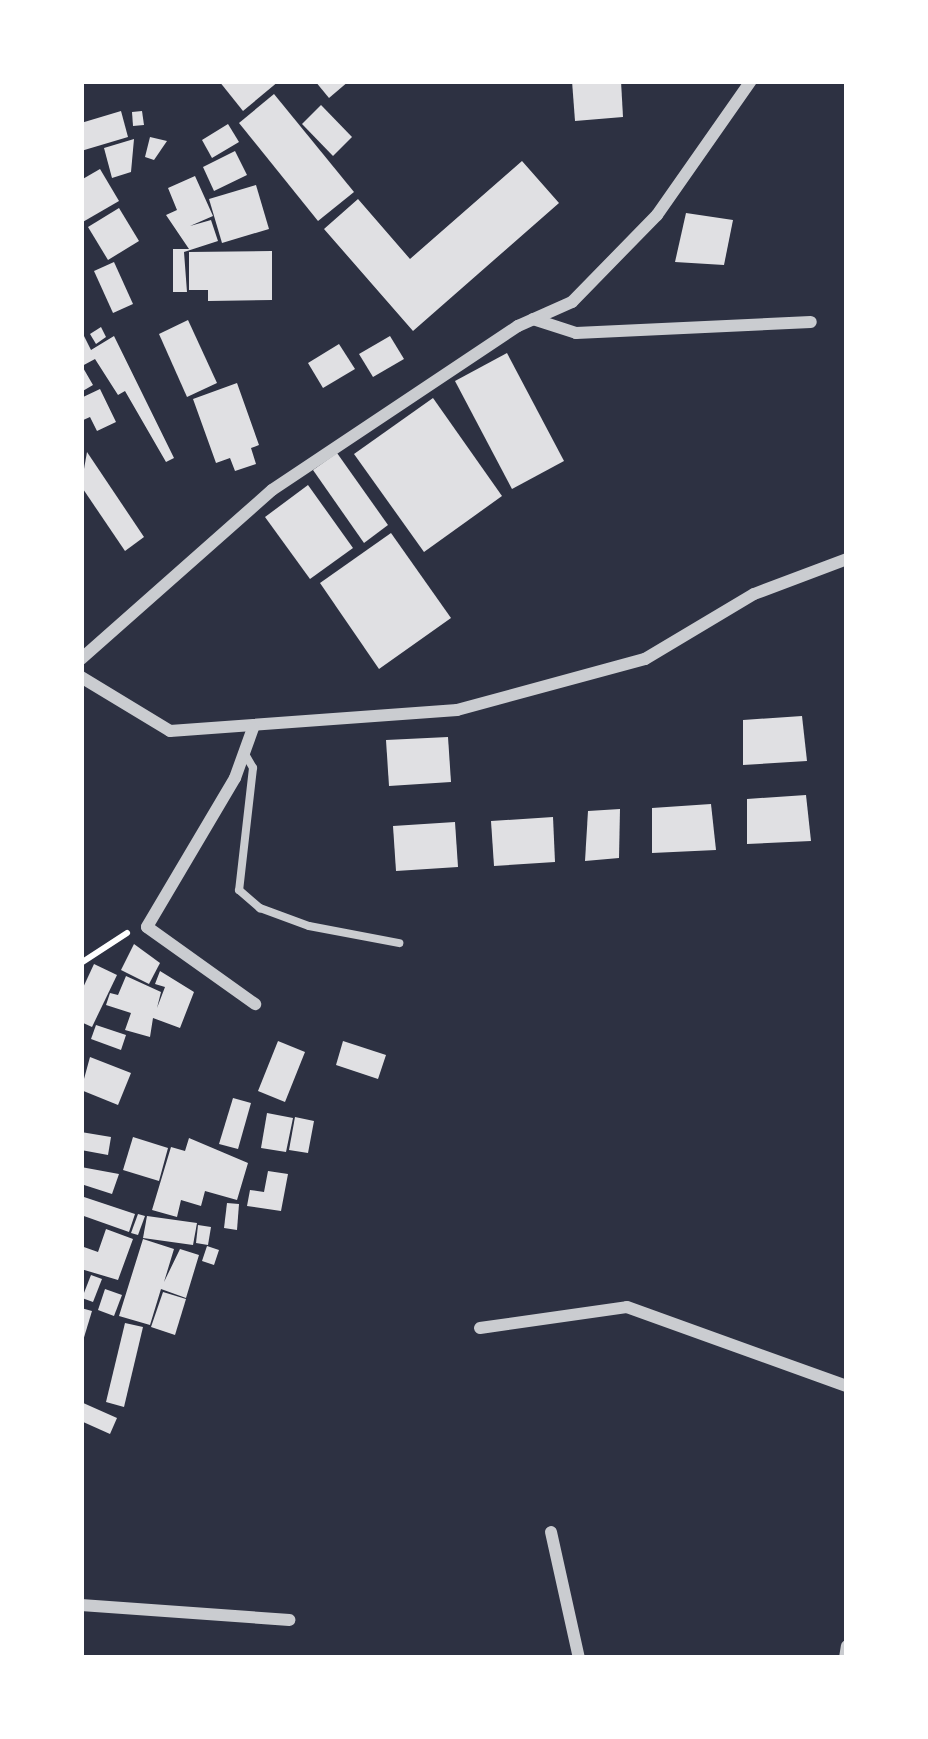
<!DOCTYPE html>
<html>
<head>
<meta charset="utf-8">
<style>
	body { margin:0 }
	#map { position:relative; width:928px; height:1739px; overflow:hidden; background:#2d3142; font-family:"Exo 2",sans-serif }
	div>[style] { position:absolute }
	.building>* { inset:0; background:#e0e0e3 }
	.path>* { height:6px; margin:-3px; padding:0 3px; transform-origin:3px; border-radius:3px; background:#fff }
	.service>* { height:8px; margin:-4px; padding:0 4px; transform-origin:4px; border-radius:4px; background:#caccd0 }
	.minor>* { height:12px; margin:-6px; padding:0 6px; transform-origin:6px; border-radius:6px; background:#caccd0 }
	span { translate:-50% -50%; white-space:nowrap; text-align:center; line-height:1.15; -webkit-text-stroke:12px #fff; paint-order:stroke }
	.frame { position:absolute; inset:0; border:84px solid #fff; pointer-events:none }
</style>
</head>
<body>
<div id="map">
	<div class="building">
		<i style="clip-path:polygon(219px 81px,279px 81px,243px 111px)"></i>
		<i style="clip-path:polygon(315px 81px,349px 81px,329px 98px)"></i>
		<i style="clip-path:polygon(572px 81px,621px 81px,623px 117px,575px 121px)"></i>
		<i style="clip-path:polygon(274px 94px,354px 192px,318px 221px,239px 123px)"></i>
		<i style="clip-path:polygon(321px 105px,352px 137px,333px 156px,302px 124px)"></i>
		<i style="clip-path:polygon(121px 111px,128px 137px,81px 151px,81px 123px)"></i>
		<i style="clip-path:polygon(142px 111px,144px 125px,133px 126px,132px 112px)"></i>
		<i style="clip-path:polygon(228px 124px,239px 142px,212px 158px,202px 140px)"></i>
		<i style="clip-path:polygon(150px 137px,167px 141px,154px 160px,145px 157px)"></i>
		<i style="clip-path:polygon(134px 139px,131px 172px,112px 178px,104px 148px)"></i>
		<i style="clip-path:polygon(235px 151px,247px 175px,214px 191px,203px 167px)"></i>
		<i style="clip-path:polygon(522px 161px,559px 203px,413px 331px,324px 229px,358px 199px,410px 259px)"></i>
		<i style="clip-path:polygon(100px 169px,119px 201px,81px 223px,81px 180px)"></i>
		<i style="clip-path:polygon(195px 176px,213px 216px,190px 226px,211px 220px,218px 241px,184px 252px,187px 292px,173px 292px,173px 249px,189px 249px,166px 215px,177px 210px,168px 188px)"></i>
		<i style="clip-path:polygon(256px 185px,269px 229px,222px 243px,209px 199px)"></i>
		<i style="clip-path:polygon(119px 208px,139px 241px,108px 260px,88px 227px)"></i>
		<i style="clip-path:polygon(686px 213px,733px 220px,724px 265px,675px 262px)"></i>
		<i style="clip-path:polygon(272px 251px,272px 300px,208px 301px,208px 290px,189px 290px,189px 252px)"></i>
		<i style="clip-path:polygon(114px 262px,133px 304px,113px 313px,94px 271px)"></i>
		<i style="clip-path:polygon(188px 320px,217px 383px,187px 397px,159px 334px)"></i>
		<i style="clip-path:polygon(101px 327px,106px 337px,96px 344px,90px 334px)"></i>
		<i style="clip-path:polygon(81px 330px,91px 350px,114px 336px,174px 458px,166px 462px,125px 391px,118px 395px,95px 359px,82px 366px,93px 385px,81px 392px)"></i>
		<i style="clip-path:polygon(390px 336px,404px 359px,373px 377px,359px 354px)"></i>
		<i style="clip-path:polygon(339px 344px,355px 369px,323px 388px,308px 363px)"></i>
		<i style="clip-path:polygon(507px 353px,564px 461px,512px 489px,455px 381px)"></i>
		<i style="clip-path:polygon(237px 383px,259px 445px,251px 448px,256px 464px,235px 471px,230px 458px,216px 463px,193px 399px)"></i>
		<i style="clip-path:polygon(100px 389px,116px 422px,97px 431px,90px 417px,81px 421px,81px 398px)"></i>
		<i style="clip-path:polygon(433px 398px,502px 496px,424px 552px,354px 454px)"></i>
		<i style="clip-path:polygon(87px 452px,144px 537px,125px 551px,81px 486px)"></i>
		<i style="clip-path:polygon(337px 453px,388px 525px,364px 543px,313px 470px)"></i>
		<i style="clip-path:polygon(308px 485px,353px 548px,310px 579px,265px 517px)"></i>
		<i style="clip-path:polygon(391px 533px,451px 618px,379px 669px,320px 583px)"></i>
		<i style="clip-path:polygon(802px 716px,807px 761px,743px 765px,743px 720px)"></i>
		<i style="clip-path:polygon(448px 737px,451px 782px,389px 786px,386px 740px)"></i>
		<i style="clip-path:polygon(806px 795px,811px 841px,747px 844px,747px 799px)"></i>
		<i style="clip-path:polygon(711px 804px,716px 850px,652px 853px,652px 808px)"></i>
		<i style="clip-path:polygon(620px 809px,619px 858px,585px 861px,588px 811px)"></i>
		<i style="clip-path:polygon(553px 817px,555px 862px,494px 866px,491px 821px)"></i>
		<i style="clip-path:polygon(455px 822px,458px 867px,396px 871px,393px 826px)"></i>
		<i style="clip-path:polygon(134px 944px,160px 963px,149px 984px,121px 970px)"></i>
		<i style="clip-path:polygon(94px 964px,117px 975px,92px 1027px,81px 1022px,81px 992px)"></i>
		<i style="clip-path:polygon(160px 971px,194px 992px,180px 1028px,153px 1018px,150px 1037px,125px 1030px,131px 1013px,106px 1005px,110px 993px,118px 995px,126px 976px,161px 992px,157px 1008px,165px 987px,155px 984px)"></i>
		<i style="clip-path:polygon(96px 1025px,126px 1035px,121px 1050px,91px 1039px)"></i>
		<i style="clip-path:polygon(278px 1041px,305px 1052px,285px 1102px,258px 1091px)"></i>
		<i style="clip-path:polygon(343px 1041px,386px 1055px,378px 1079px,336px 1065px)"></i>
		<i style="clip-path:polygon(90px 1057px,131px 1073px,118px 1105px,81px 1090px)"></i>
		<i style="clip-path:polygon(233px 1098px,251px 1103px,238px 1149px,219px 1144px)"></i>
		<i style="clip-path:polygon(267px 1113px,293px 1118px,286px 1152px,261px 1148px)"></i>
		<i style="clip-path:polygon(295px 1117px,314px 1121px,308px 1153px,289px 1150px)"></i>
		<i style="clip-path:polygon(81px 1132px,111px 1137px,108px 1155px,81px 1150px)"></i>
		<i style="clip-path:polygon(133px 1137px,168px 1148px,159px 1181px,123px 1170px)"></i>
		<i style="clip-path:polygon(189px 1138px,248px 1163px,237px 1200px,205px 1191px,201px 1206px,181px 1200px,177px 1217px,152px 1210px,171px 1147px,185px 1151px)"></i>
		<i style="clip-path:polygon(81px 1167px,119px 1174px,112px 1194px,81px 1184px)"></i>
		<i style="clip-path:polygon(268px 1171px,288px 1174px,281px 1211px,247px 1206px,250px 1190px,264px 1192px)"></i>
		<i style="clip-path:polygon(81px 1196px,135px 1214px,129px 1232px,81px 1215px)"></i>
		<i style="clip-path:polygon(227px 1203px,239px 1204px,237px 1230px,224px 1228px)"></i>
		<i style="clip-path:polygon(138px 1214px,145px 1216px,138px 1235px,131px 1233px)"></i>
		<i style="clip-path:polygon(147px 1216px,197px 1223px,193px 1245px,143px 1238px)"></i>
		<i style="clip-path:polygon(198px 1225px,211px 1227px,208px 1245px,196px 1243px)"></i>
		<i style="clip-path:polygon(106px 1229px,133px 1239px,118px 1280px,81px 1269px,81px 1246px,98px 1252px)"></i>
		<i style="clip-path:polygon(143px 1239px,174px 1249px,164px 1282px,180px 1249px,199px 1255px,186px 1298px,161px 1289px,150px 1325px,119px 1316px)"></i>
		<i style="clip-path:polygon(207px 1246px,219px 1250px,214px 1265px,202px 1261px)"></i>
		<i style="clip-path:polygon(91px 1275px,102px 1279px,93px 1302px,82px 1298px)"></i>
		<i style="clip-path:polygon(105px 1289px,122px 1295px,114px 1316px,98px 1310px)"></i>
		<i style="clip-path:polygon(163px 1292px,186px 1299px,175px 1335px,151px 1327px)"></i>
		<i style="clip-path:polygon(81px 1308px,92px 1311px,82px 1344px,81px 1343px)"></i>
		<i style="clip-path:polygon(125px 1323px,143px 1327px,124px 1407px,106px 1402px)"></i>
		<i style="clip-path:polygon(81px 1402px,117px 1418px,110px 1434px,81px 1421px)"></i>
	</div>
	<div class="path">
		<i style="left:81px;top:963px;width:55px;rotate:-33.1deg"></i>
	</div>
	<div class="service">
		<i style="left:245px;top:754px;width:16px;rotate:60deg"></i>
		<i style="left:253px;top:768px;width:123px;rotate:96.5deg"></i>
		<i style="left:239px;top:890px;width:28px;rotate:41deg"></i>
		<i style="left:260px;top:908px;width:52px;rotate:20.2deg"></i>
		<i style="left:309px;top:926px;width:92px;rotate:10.7deg"></i>
	</div>
	<div class="minor">
		<i style="left:533px;top:319px;width:45px;rotate:18deg"></i>
		<i style="left:576px;top:333px;width:235px;rotate:-2.7deg"></i>
		<i style="left:81px;top:659px;width:255px;rotate:-41.5deg"></i>
		<i style="left:272px;top:490px;width:296px;rotate:-33.7deg"></i>
		<i style="left:518px;top:326px;width:59px;rotate:-24deg"></i>
		<i style="left:572px;top:302px;width:122px;rotate:-45.7deg"></i>
		<i style="left:657px;top:215px;width:164px;rotate:-55deg"></i>
		<i style="left:81px;top:677px;width:104px;rotate:31.2deg"></i>
		<i style="left:170px;top:731px;width:288px;rotate:-4.2deg"></i>
		<i style="left:457px;top:710px;width:195px;rotate:-15.2deg"></i>
		<i style="left:645px;top:659px;width:127px;rotate:-30.8deg"></i>
		<i style="left:754px;top:594px;width:99px;rotate:-20.6deg"></i>
		<i style="left:253px;top:728px;width:53px;rotate:109.8deg"></i>
		<i style="left:235px;top:778px;width:173px;rotate:120.6deg"></i>
		<i style="left:147px;top:927px;width:133px;rotate:35.5deg"></i>
		<i style="left:480px;top:1328px;width:148px;rotate:-8.1deg"></i>
		<i style="left:627px;top:1307px;width:234px;rotate:19.8deg"></i>
		<i style="left:551px;top:1532px;width:129px;rotate:77.5deg"></i>
		<i style="left:81px;top:1605px;width:209px;rotate:4.1deg"></i>
		<i style="left:845px;top:1658px;width:12px;rotate:-81deg"></i>
	</div>
	<div class="frame"></div>
</div>
</body>
</html>
